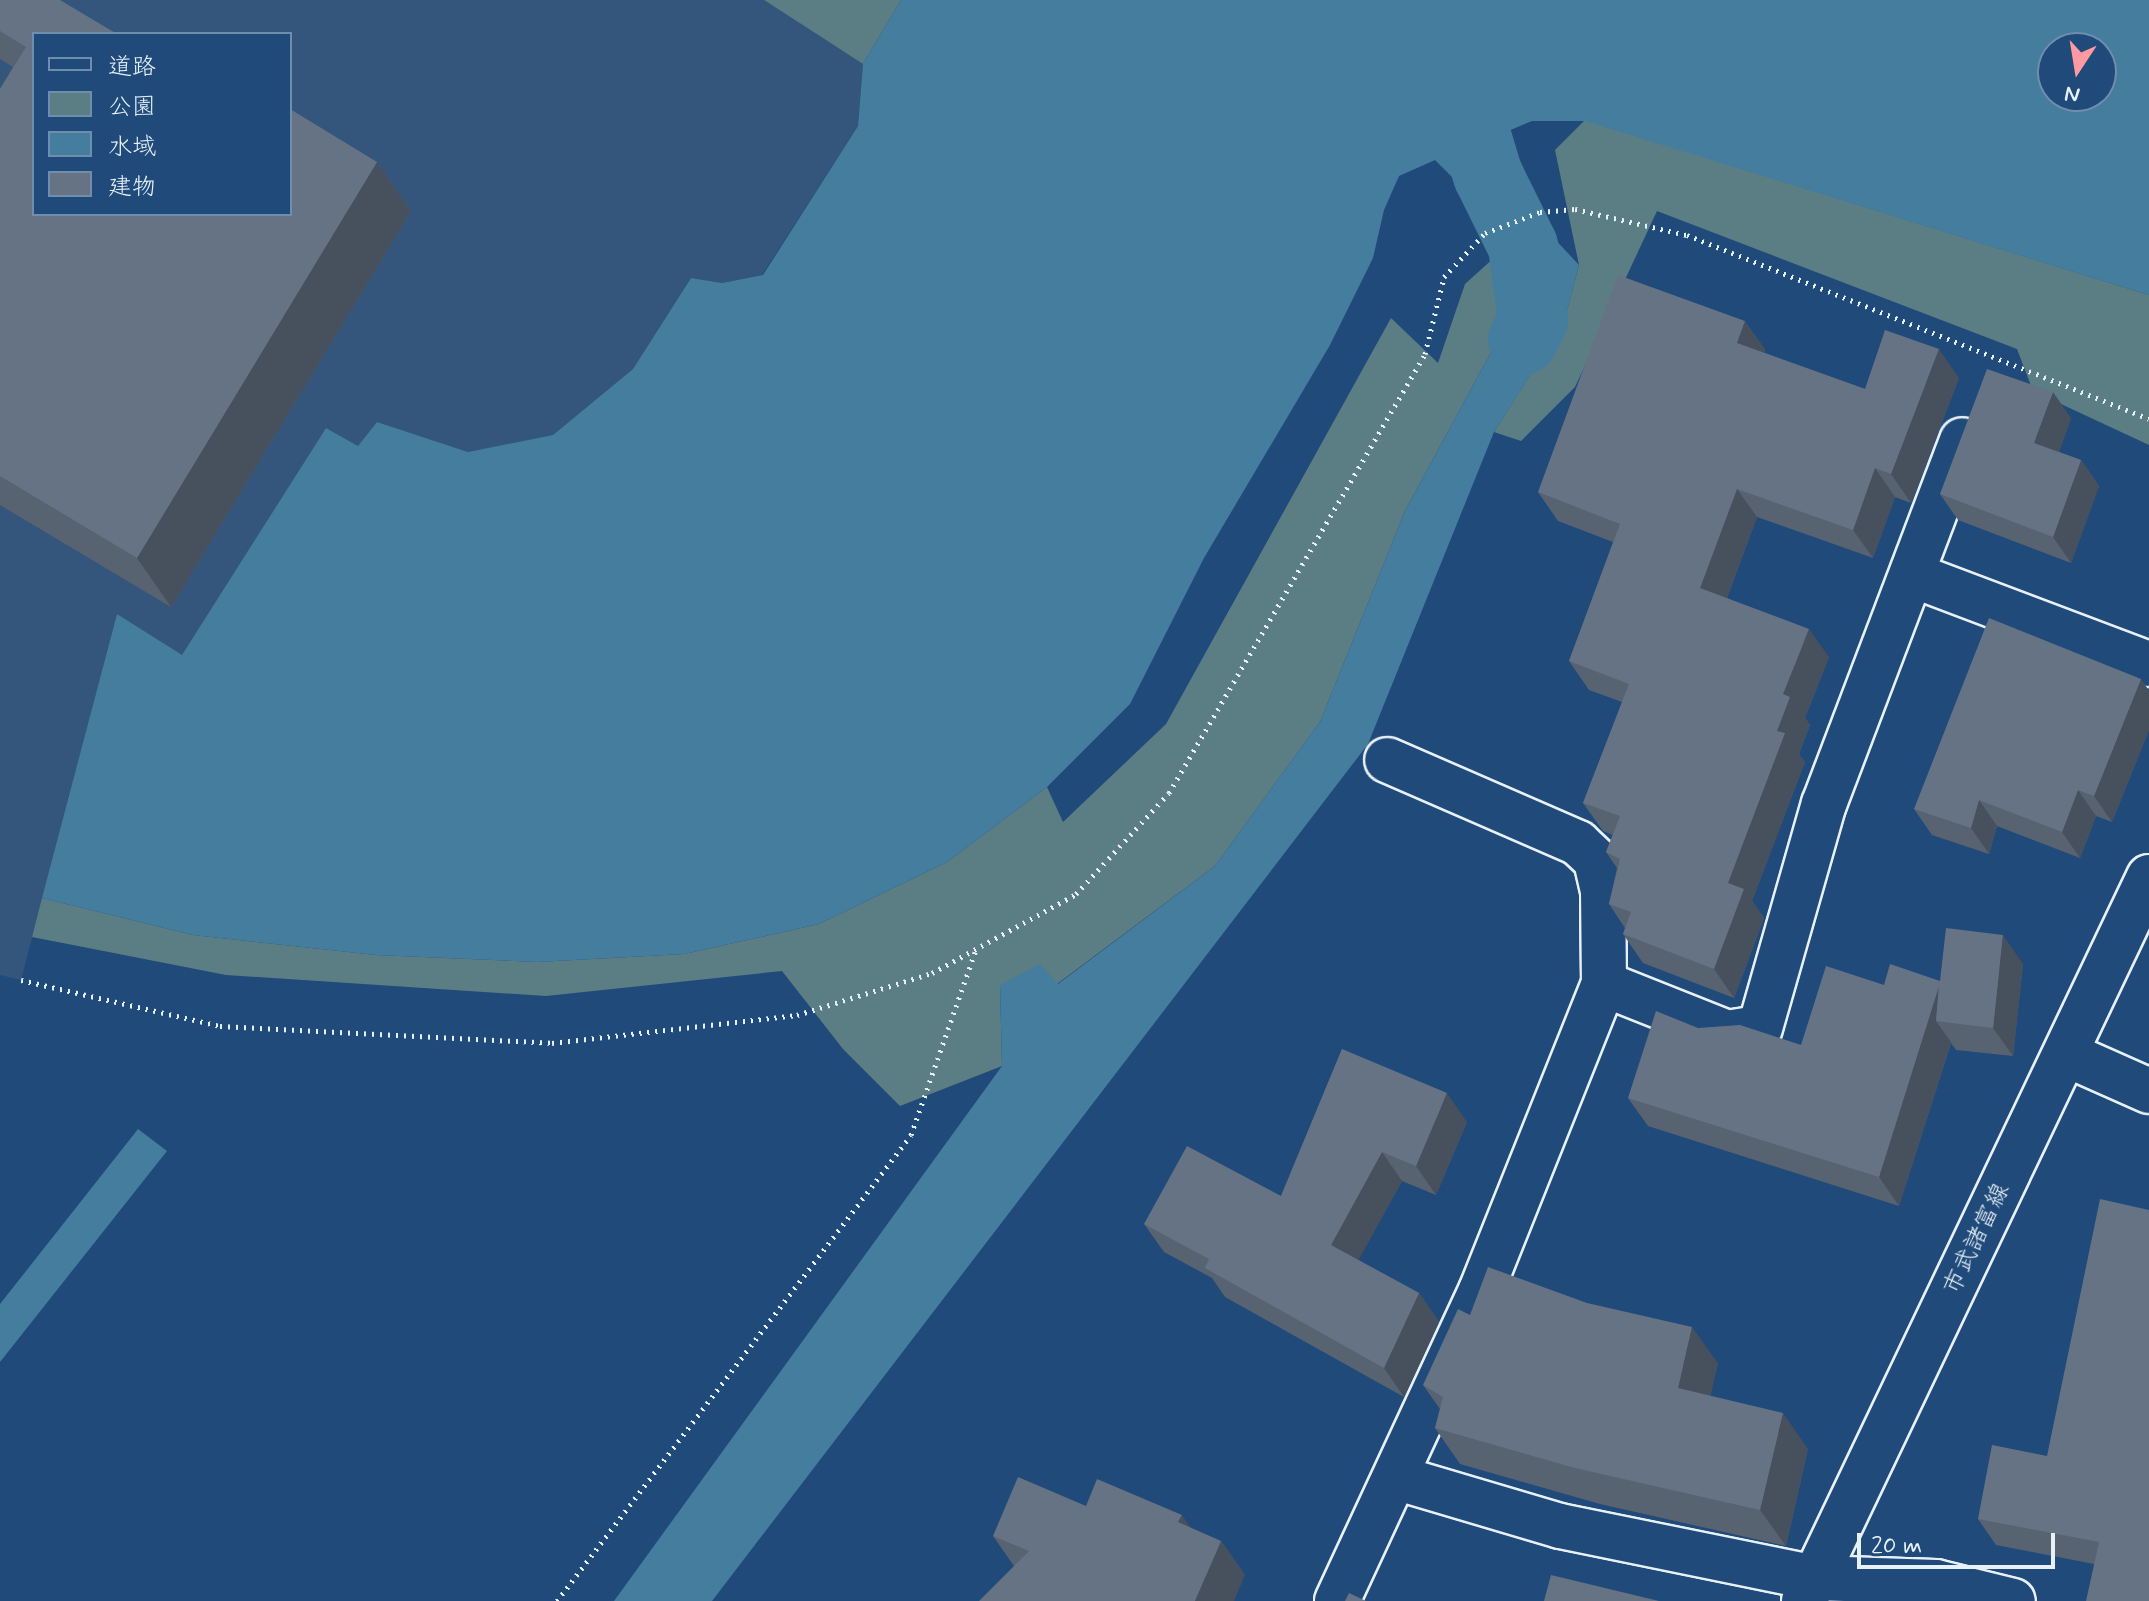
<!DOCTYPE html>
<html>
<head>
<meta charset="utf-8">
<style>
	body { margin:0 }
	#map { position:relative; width:2149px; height:1601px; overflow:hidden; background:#1f4a7a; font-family:Mynerve,"Klee One",sans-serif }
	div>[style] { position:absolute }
	.built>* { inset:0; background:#34567d }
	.green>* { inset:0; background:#5a7e83 }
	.water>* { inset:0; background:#457d9f }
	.canal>* { height:70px; margin:-35px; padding:0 35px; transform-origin:35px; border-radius:35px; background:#457d9f }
	.path>* { height:5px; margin-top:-2.5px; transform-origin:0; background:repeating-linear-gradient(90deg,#e8f1f8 0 2px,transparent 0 8px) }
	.roads { filter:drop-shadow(2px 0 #e8f1f8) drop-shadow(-2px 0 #e8f1f8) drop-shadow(0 2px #e8f1f8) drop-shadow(0 -2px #e8f1f8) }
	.minor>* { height:44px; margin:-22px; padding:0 22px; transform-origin:22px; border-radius:22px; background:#1f4a7a }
	.secondary>* { height:44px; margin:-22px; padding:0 22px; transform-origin:22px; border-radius:22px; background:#1f4a7a }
	.wall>* { inset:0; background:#586372 }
	.shaded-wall>* { inset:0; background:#47505d }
	.building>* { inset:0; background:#667385 }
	span { translate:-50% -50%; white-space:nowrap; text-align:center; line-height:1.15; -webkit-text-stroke:7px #1f4a7a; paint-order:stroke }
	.street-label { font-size:24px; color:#e8f1f8 }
	.legend { position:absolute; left:32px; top:32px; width:260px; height:184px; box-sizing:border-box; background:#1f4a7a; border:2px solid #6f8dac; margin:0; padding:10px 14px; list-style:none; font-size:24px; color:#e8f1f8 }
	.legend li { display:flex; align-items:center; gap:16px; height:40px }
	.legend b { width:40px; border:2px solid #6f8dac }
	.north { position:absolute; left:2037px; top:32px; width:80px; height:80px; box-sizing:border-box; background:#1f4a7a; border:2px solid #6f8dac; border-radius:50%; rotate:192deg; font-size:22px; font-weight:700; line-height:32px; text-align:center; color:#e8f1f8 }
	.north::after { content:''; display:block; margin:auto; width:28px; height:36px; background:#ff9aa2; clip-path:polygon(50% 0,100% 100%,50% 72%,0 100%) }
	.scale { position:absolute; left:1857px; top:1533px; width:198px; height:36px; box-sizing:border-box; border:4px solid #e8f1f8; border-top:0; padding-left:10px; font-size:24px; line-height:28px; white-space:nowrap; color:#e8f1f8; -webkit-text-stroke:6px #1f4a7a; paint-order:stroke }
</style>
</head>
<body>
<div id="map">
	<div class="built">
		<i style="clip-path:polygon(evenodd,0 0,764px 0,863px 64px,858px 126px,762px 275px,722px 283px,691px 278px,633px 369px,553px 435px,468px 452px,377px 422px,358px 446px,326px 428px,182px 656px,117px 614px,21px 980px,0 975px,0 0,34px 34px,290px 34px,290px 214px,34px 214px,34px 34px)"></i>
	</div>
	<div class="green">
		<i style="clip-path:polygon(764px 0,901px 0,863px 64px)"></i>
		<i style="clip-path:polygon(1585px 120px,2149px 295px,2149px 445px,2033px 391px,2017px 349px,1657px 211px,1575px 387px,1521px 441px,1494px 432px,1564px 322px,1579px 265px,1555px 150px)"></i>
		<i style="clip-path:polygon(1496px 256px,1503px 330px,1405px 511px,1320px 722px,1215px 866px,1057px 984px,1000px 985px,1002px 1066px,900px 1106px,843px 1049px,782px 971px,546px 996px,226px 975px,32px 937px,42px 898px,193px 935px,376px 955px,537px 962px,684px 954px,819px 924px,947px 862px,1047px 787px,1063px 822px,1166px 724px,1391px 318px,1438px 363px,1465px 284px)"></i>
	</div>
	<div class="water">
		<i style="clip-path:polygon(evenodd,901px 0,2149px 0,2149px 295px,1585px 121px,1532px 121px,1508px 131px,1514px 163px,1462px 187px,1435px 160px,1399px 176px,1384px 210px,1373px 258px,1330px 345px,1204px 558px,1130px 704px,1047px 787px,947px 862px,819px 924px,684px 954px,537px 962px,376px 955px,193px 935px,42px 898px,117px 614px,182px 655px,326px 428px,358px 446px,377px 422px,468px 452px,553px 435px,633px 369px,691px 278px,722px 283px,763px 275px,858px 126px,863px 64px,901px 0,2053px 48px,2101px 48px,2101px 96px,2053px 96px,2053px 48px)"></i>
		<i style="clip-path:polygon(1551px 235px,1579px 265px,1564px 323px,1494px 432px,1368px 744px,712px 1601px,614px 1601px,1002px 1066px,1000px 985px,1040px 964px,1058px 984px,1215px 866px,1320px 722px,1405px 511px,1503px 330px,1496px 256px)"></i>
		<i style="clip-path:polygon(138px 1129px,167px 1151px,0 1362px,0 1304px)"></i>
	</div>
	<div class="canal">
		<i style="left:1435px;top:0;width:183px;rotate:73.2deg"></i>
		<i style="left:1488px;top:175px;width:79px;rotate:63.8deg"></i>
		<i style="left:1523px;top:246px;width:75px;rotate:82.3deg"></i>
		<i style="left:1533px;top:320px;width:22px;rotate:117deg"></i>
	</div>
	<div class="path">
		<i style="left:21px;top:980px;width:204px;rotate:13deg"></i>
		<i style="left:220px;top:1026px;width:332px;rotate:2.9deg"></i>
		<i style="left:552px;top:1043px;width:247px;rotate:-6.5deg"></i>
		<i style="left:797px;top:1015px;width:141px;rotate:-17.3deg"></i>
		<i style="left:932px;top:973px;width:164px;rotate:-28.7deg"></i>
		<i style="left:1076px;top:894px;width:137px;rotate:-47.4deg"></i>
		<i style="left:1169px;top:793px;width:508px;rotate:-59.75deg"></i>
		<i style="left:1425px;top:354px;width:79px;rotate:-76.1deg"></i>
		<i style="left:1444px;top:277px;width:60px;rotate:-47deg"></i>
		<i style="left:1485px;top:233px;width:59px;rotate:-20.9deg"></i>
		<i style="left:1540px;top:212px;width:35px;rotate:-5deg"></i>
		<i style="left:1575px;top:209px;width:115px;rotate:13.1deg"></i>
		<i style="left:1687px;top:235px;width:497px;rotate:21.7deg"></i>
		<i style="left:557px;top:1601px;width:585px;rotate:-52.78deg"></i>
		<i style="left:911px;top:1135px;width:197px;rotate:-70.7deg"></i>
	</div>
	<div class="roads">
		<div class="minor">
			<i style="left:1913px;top:575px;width:252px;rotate:20.7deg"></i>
			<i style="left:1604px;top:984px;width:132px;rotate:21.7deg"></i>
			<i style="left:1727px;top:1033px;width:33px;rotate:-9deg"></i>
			<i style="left:1760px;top:1028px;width:233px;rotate:-74.1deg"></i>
			<i style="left:1824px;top:804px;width:389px;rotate:-69.2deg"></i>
			<i style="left:2066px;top:1054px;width:91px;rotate:24deg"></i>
			<i style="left:1398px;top:1478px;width:169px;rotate:16.5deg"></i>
			<i style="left:1560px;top:1526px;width:260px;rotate:11.5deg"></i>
			<i style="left:1815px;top:1578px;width:121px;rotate:1.9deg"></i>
			<i style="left:1936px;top:1582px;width:79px;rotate:13.9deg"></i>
			<i style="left:1337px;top:1601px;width:342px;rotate:-65.1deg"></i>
			<i style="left:1481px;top:1291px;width:331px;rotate:-68.2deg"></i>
			<i style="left:1604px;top:984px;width:93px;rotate:-90.6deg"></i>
			<i style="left:1603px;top:891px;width:32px;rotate:-103deg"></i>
			<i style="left:1596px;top:860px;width:25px;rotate:-137deg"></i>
			<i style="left:1578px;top:843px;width:208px;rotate:-156.5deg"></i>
		</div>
		<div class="secondary">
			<i style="left:1804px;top:1601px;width:802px;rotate:-64.52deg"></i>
		</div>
	</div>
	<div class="wall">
		<i style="clip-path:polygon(0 0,60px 0,34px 214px,377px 162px,411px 211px,171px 607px,0 505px,0 89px,13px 67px,0 59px)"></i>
		<i style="clip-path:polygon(1765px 349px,1764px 353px,1865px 389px,1959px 378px,1911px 503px,1895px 497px,1873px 558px,1757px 517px,1727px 598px,1829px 657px,1805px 718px,1810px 725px,1799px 754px,1805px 762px,1752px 901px,1764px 918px,1734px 998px,1643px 963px,1623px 934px,1625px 928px,1609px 904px,1617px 868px,1606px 852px,1613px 835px,1603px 831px,1583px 803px,1622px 702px,1589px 690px,1569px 661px,1613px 542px,1558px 521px,1538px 492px)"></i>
		<i style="clip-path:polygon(2071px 418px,2059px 452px,2081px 460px,2099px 486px,2071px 563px,1958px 520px,1940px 494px)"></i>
		<i style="clip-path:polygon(2141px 679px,2149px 691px,2149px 730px,2112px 822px,2096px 816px,2080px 858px,1997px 826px,1989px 854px,1932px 835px,1914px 809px)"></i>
		<i style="clip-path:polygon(2023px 964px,2013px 1056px,1956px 1050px,1951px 1043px,1899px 1206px,1648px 1126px,1628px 1098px,1698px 1028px,1801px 1045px,1884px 985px,1940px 981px)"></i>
		<i style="clip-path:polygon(1342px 1049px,1467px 1122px,1436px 1195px,1402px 1181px,1358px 1260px,1419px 1293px,1439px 1322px,1404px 1397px,1225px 1297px,1212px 1278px,1164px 1252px,1144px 1224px,1281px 1196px)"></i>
		<i style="clip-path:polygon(1718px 1363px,1710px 1396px,1808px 1449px,1786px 1546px,1600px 1504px,1460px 1464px,1435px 1428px,1440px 1409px,1423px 1385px)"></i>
		<i style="clip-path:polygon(2047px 1456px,2149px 1601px,2094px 1564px,1996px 1545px,1978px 1519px)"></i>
		<i style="clip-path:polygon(1086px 1506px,1190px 1528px,1221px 1541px,1245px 1575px,1014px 1566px,993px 1536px)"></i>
	</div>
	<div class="shaded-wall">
		<i style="clip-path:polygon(377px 162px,411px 211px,171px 607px,137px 558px)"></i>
		<i style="clip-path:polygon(1745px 321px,1765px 349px,1757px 372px,1737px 343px)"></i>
		<i style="clip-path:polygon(1939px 349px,1959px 378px,1911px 503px,1891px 474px)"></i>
		<i style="clip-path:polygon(2053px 392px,2071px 418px,2053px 469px,2034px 443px)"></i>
		<i style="clip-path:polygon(2081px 460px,2099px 486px,2071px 563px,2053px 537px)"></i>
		<i style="clip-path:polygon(1875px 468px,1895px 497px,1873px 558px,1853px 530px)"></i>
		<i style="clip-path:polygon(1737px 489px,1757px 517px,1720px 616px,1700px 588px)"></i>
		<i style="clip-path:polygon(1809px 629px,1829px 657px,1805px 718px,1810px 725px,1799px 754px,1805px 762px,1752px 901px,1764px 918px,1734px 998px,1714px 969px,1728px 883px,1777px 731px,1783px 694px)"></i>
		<i style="clip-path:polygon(2141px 679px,2149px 691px,2149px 730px,2112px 822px,2094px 796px)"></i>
		<i style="clip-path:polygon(2078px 790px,2096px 816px,2080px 858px,2062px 832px)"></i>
		<i style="clip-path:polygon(1979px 800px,1997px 826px,1989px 854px,1971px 828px)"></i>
		<i style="clip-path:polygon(2003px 935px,2023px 964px,2013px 1056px,1993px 1028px)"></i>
		<i style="clip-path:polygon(1939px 986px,1936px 1021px,1951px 1042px,1899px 1206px,1879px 1177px)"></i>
		<i style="clip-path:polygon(1447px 1093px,1467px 1122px,1436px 1195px,1416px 1166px)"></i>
		<i style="clip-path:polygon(1382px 1152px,1402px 1181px,1351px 1274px,1331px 1245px)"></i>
		<i style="clip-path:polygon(1419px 1293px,1439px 1322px,1404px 1397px,1384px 1368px)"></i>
		<i style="clip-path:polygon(1692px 1327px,1718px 1363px,1704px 1425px,1678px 1388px)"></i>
		<i style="clip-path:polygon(1783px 1413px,1808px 1449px,1786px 1546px,1760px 1510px)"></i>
		<i style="clip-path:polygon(1182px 1515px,1206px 1550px,1178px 1522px)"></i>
		<i style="clip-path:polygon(1221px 1541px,1245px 1575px,1234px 1601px,1195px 1601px)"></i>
	</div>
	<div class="building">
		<i style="clip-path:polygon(0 0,60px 0,117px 34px,34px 34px,34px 214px,290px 214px,290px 109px,377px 162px,137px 558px,0 476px,0 89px,26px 47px,0 31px)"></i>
		<i style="clip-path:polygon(1618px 275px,1745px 321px,1737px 343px,1865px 389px,1885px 330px,1939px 349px,1891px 474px,1875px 468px,1853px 530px,1737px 489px,1700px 588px,1809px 629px,1783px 694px,1790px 697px,1777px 731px,1785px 733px,1728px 883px,1744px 889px,1714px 969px,1623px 934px,1631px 912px,1609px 904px,1620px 859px,1606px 852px,1620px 816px,1583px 803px,1629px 684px,1569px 661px,1620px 524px,1538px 492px)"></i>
		<i style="clip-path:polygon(1987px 369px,2053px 392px,2034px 443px,2081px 460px,2053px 537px,1940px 494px)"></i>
		<i style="clip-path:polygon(1989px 618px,2141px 679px,2094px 796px,2078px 790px,2062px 832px,1979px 800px,1971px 828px,1914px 809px)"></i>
		<i style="clip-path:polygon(1946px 928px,2003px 935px,1993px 1028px,1936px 1021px,1939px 986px,1879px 1177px,1628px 1098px,1656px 1011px,1698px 1028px,1740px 1025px,1801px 1045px,1826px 966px,1884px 985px,1890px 964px,1940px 981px)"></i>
		<i style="clip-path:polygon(1342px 1049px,1447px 1093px,1416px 1166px,1382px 1152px,1331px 1245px,1419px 1293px,1384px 1368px,1205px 1268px,1209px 1259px,1144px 1224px,1187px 1146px,1281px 1196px)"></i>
		<i style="clip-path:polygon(2100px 1199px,2149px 1210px,2149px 1601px,2086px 1601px,2099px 1542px,1978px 1519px,1992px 1445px,2047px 1456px)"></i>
		<i style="clip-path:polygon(1488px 1267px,1587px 1303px,1692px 1327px,1678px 1388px,1783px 1413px,1760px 1510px,1575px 1468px,1435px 1428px,1443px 1397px,1423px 1385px,1458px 1309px,1470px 1315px)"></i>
		<i style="clip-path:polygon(1018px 1477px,1086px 1506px,1097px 1479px,1182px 1515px,1178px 1522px,1221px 1541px,1195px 1601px,979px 1601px,1029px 1551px,993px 1536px)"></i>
		<i style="clip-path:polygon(1551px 1575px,1659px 1601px,1544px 1601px)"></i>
		<i style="clip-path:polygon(1349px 1593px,1366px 1601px,1345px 1601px)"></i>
	</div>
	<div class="street-label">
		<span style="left:1977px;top:1239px;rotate:-64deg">市武諸富線</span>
	</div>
	<ul class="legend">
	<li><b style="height:10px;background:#1f4a7a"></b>道路</li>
	<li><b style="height:22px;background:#5a7e83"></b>公園</li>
	<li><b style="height:22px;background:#457d9f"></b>水域</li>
	<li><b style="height:22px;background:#667385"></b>建物</li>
	</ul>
	<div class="north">N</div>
	<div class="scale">20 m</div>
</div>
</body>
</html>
